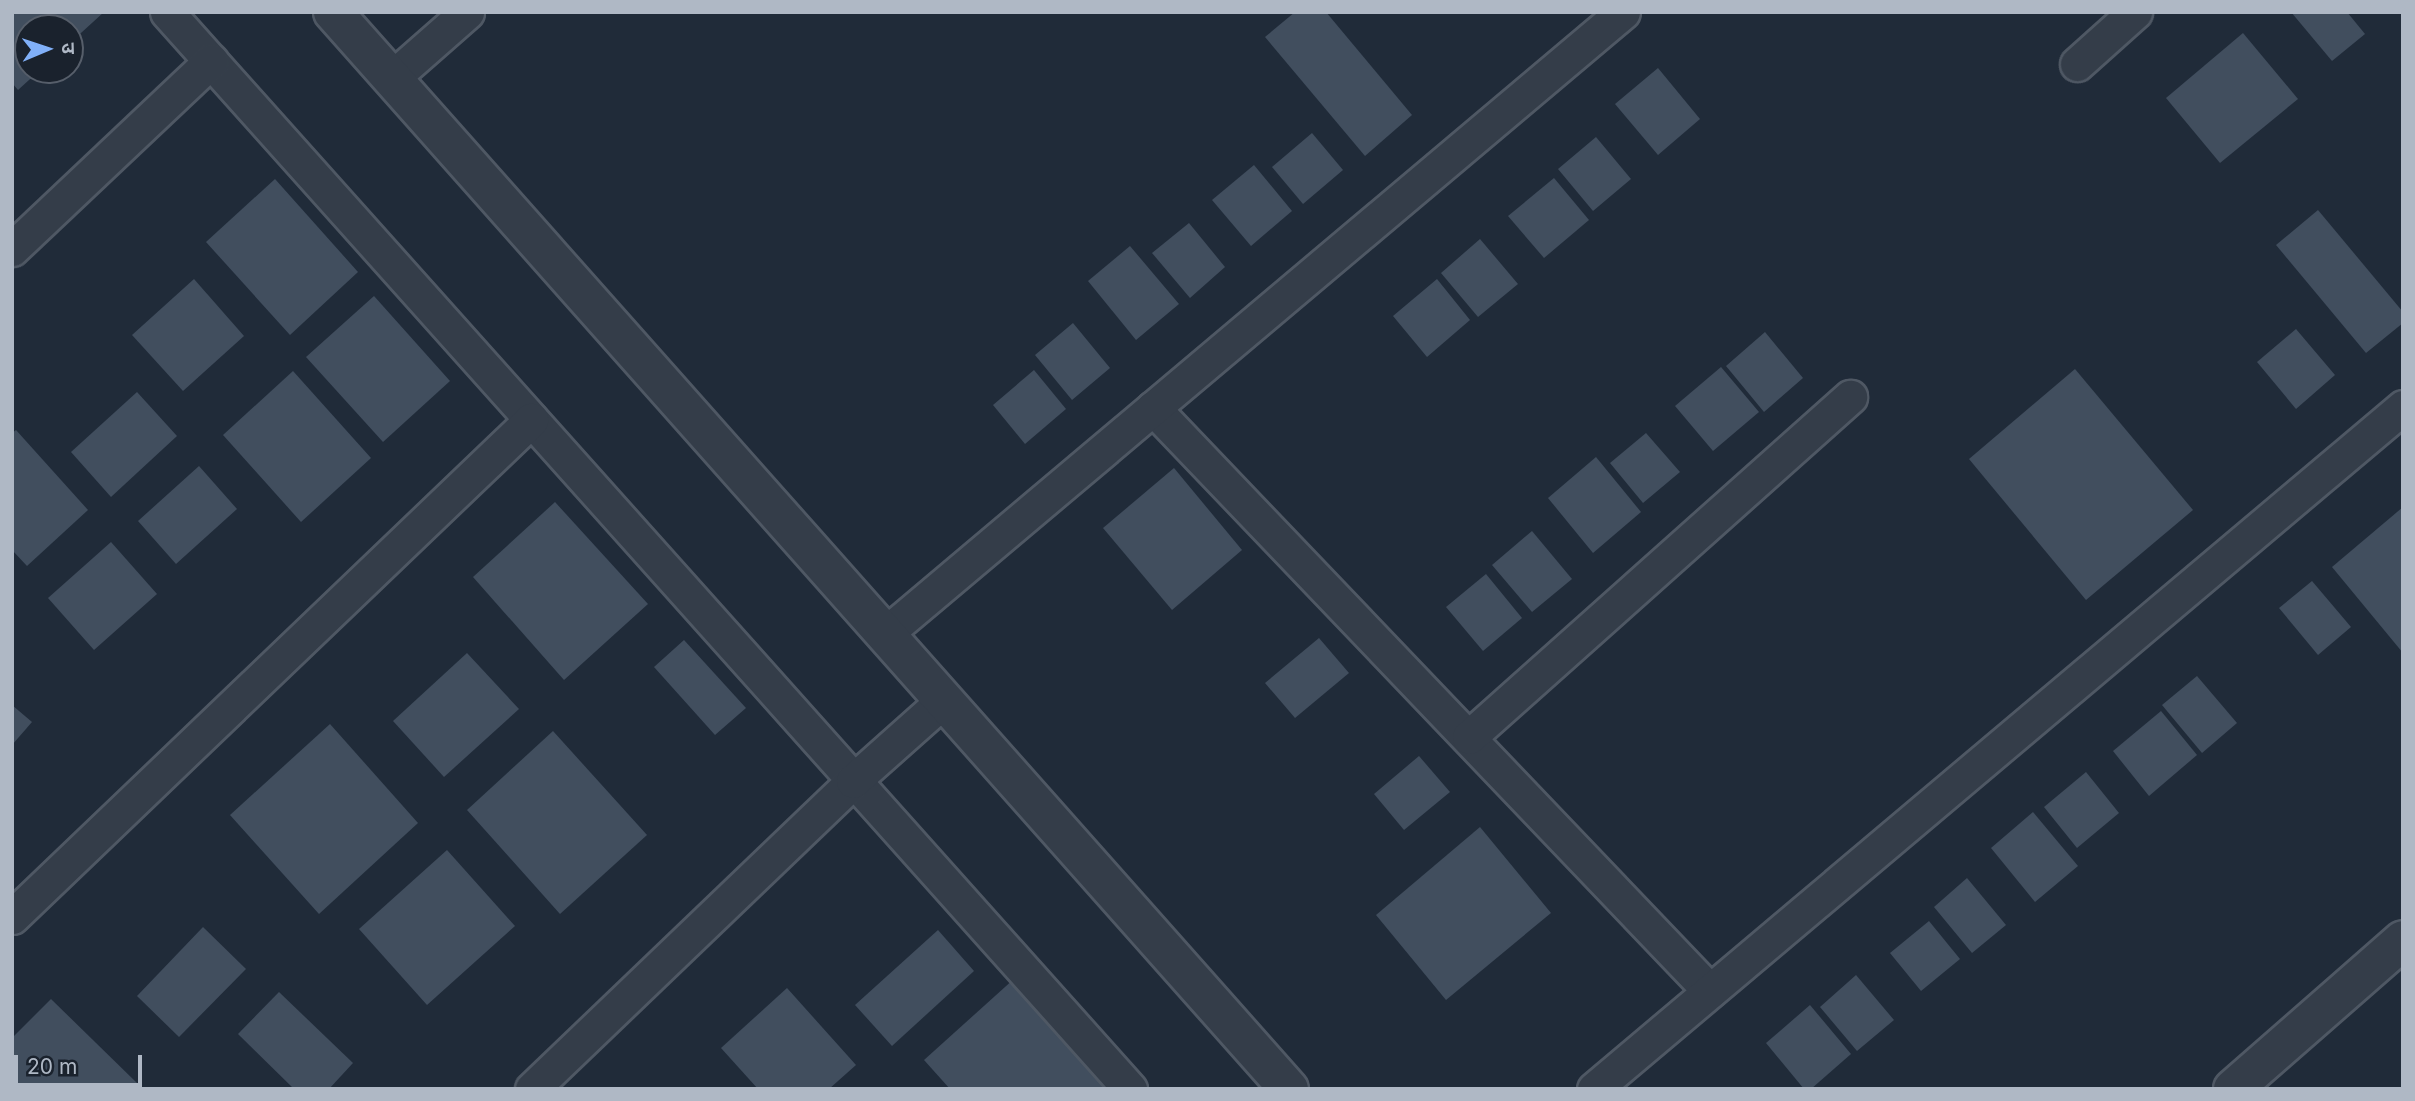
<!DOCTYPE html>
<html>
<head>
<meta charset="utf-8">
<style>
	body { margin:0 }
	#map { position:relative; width:2415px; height:1101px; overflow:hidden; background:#202b39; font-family:Inter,"Noto Sans Devanagari",sans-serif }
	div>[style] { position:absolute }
	.building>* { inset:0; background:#414e5e }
	.roads { filter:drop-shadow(2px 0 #4f5864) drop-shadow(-2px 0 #4f5864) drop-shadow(0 2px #4f5864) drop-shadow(0 -2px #4f5864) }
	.minor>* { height:33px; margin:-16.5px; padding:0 16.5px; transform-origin:16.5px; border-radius:16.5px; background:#343d49 }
	.tertiary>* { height:38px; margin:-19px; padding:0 19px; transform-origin:19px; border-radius:19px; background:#343d49 }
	span { translate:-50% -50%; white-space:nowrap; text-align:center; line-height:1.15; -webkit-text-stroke:7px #1a222d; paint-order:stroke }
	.frame { position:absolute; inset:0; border:14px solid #afb8c5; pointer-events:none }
	.north { position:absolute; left:14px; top:14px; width:70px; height:70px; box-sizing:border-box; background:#1a222d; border:2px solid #565e6a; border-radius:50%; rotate:88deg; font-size:19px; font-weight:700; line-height:28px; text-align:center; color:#afb8c5 }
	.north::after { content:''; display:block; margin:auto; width:24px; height:32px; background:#81b0f8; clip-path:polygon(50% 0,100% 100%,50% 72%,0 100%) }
	.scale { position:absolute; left:14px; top:1055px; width:128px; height:32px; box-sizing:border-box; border:4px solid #afb8c5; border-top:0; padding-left:9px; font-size:21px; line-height:24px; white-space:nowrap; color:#afb8c5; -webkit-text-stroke:5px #1a222d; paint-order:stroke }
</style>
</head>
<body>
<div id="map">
	<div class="building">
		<i style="clip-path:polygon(12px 12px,104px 12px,70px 43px,70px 28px,28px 28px,28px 70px,40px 70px,18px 90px,12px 83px)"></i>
		<i style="clip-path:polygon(1295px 12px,1326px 12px,1412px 115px,1365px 156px,1265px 37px)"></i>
		<i style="clip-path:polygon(2291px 12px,2347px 12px,2365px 34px,2332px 61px)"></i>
		<i style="clip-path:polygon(2243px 33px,2298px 99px,2220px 163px,2166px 98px)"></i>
		<i style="clip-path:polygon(1658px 68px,1700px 119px,1658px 155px,1615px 104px)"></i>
		<i style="clip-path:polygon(1312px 133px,1343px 170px,1303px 204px,1272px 167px)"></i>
		<i style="clip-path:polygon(1596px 137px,1631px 179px,1593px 211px,1558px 169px)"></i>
		<i style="clip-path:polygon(1254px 165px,1292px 211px,1251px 246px,1212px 200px)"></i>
		<i style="clip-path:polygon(1554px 178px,1589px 220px,1544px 258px,1508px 216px)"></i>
		<i style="clip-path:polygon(275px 179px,358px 272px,290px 335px,206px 242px)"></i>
		<i style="clip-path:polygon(2318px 210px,2403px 312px,2403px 323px,2366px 353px,2276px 245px)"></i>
		<i style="clip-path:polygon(1189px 223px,1225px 267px,1190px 298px,1152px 253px)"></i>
		<i style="clip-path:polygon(1480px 239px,1518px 284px,1478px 317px,1441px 273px)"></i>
		<i style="clip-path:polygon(1130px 246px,1179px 304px,1136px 340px,1088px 281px)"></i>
		<i style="clip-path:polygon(194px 279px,244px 336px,183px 391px,132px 335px)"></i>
		<i style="clip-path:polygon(1437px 279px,1470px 320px,1427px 357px,1393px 316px)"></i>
		<i style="clip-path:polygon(374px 296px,450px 381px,383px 442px,306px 357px)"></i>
		<i style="clip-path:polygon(1073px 323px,1110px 368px,1072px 400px,1035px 355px)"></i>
		<i style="clip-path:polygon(2296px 329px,2335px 375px,2296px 409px,2257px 362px)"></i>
		<i style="clip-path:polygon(1765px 332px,1803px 378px,1764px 412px,1726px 366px)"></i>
		<i style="clip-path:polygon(1721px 367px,1759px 412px,1713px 451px,1675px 406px)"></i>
		<i style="clip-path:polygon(2075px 369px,2193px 510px,2086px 600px,1969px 459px)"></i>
		<i style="clip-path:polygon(1034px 370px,1066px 409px,1025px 444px,993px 405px)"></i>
		<i style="clip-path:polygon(293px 371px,371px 458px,301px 522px,223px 435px)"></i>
		<i style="clip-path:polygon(137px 392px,177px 436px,111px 497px,71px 452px)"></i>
		<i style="clip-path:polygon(16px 430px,88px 510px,27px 566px,12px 550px,12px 433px)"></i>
		<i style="clip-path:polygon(1646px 433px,1680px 472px,1643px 503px,1610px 463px)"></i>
		<i style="clip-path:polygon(1596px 457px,1641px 512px,1593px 553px,1548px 498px)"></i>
		<i style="clip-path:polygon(199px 466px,237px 509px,176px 564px,138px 521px)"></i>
		<i style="clip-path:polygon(1174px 468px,1242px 550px,1172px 610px,1103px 528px)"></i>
		<i style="clip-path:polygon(555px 502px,648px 604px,564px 680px,473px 577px)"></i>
		<i style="clip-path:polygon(2403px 507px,2403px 653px,2332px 567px)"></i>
		<i style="clip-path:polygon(1532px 531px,1572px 579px,1532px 612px,1492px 565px)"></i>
		<i style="clip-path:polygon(111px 542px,157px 594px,94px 650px,48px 598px)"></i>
		<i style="clip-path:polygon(1486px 574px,1522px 618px,1483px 651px,1446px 607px)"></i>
		<i style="clip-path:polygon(2312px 581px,2351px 627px,2318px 655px,2279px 608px)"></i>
		<i style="clip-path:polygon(1319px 638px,1349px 673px,1295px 718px,1265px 683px)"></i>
		<i style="clip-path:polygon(684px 640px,746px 708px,715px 735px,654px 667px)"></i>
		<i style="clip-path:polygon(467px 653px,519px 709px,444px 777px,393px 721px)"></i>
		<i style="clip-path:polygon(2197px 676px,2237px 723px,2202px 753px,2162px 705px)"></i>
		<i style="clip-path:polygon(12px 705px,32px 722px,12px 745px)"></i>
		<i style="clip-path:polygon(2161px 711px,2197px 755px,2149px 796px,2113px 751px)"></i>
		<i style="clip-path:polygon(330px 724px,418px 823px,319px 914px,230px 815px)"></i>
		<i style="clip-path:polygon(553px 731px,647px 835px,560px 914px,467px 810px)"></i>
		<i style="clip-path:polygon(1419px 756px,1450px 792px,1404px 830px,1374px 794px)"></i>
		<i style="clip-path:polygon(2086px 772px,2119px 813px,2077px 848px,2044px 807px)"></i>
		<i style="clip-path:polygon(2033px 812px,2078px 866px,2035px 902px,1991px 848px)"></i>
		<i style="clip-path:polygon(1480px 827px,1551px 913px,1446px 1000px,1376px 915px)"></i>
		<i style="clip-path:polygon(447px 850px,515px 926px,427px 1005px,359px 929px)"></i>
		<i style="clip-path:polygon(1967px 878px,2006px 925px,1972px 953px,1934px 907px)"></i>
		<i style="clip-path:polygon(1929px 921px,1960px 959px,1921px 991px,1890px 953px)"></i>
		<i style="clip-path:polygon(203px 927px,246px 969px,179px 1037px,137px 996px)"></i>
		<i style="clip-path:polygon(938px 930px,974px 971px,892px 1046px,855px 1005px)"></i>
		<i style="clip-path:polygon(1856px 975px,1894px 1020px,1857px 1051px,1820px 1007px)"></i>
		<i style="clip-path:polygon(1015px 978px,1109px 1084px,1104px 1089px,950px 1089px,924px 1060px)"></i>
		<i style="clip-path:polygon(787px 988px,856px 1065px,829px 1089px,758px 1089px,721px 1048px)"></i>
		<i style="clip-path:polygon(279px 992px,353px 1063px,329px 1089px,294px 1089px,238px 1034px)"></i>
		<i style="clip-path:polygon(51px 999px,137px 1083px,132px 1089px,12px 1089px,12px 1038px)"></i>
		<i style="clip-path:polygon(1810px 1005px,1851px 1054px,1811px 1089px,1804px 1089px,1766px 1043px)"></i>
	</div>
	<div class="roads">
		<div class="minor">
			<i style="left:167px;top:12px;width:1445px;rotate:48.2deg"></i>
			<i style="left:2077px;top:64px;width:78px;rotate:-41.9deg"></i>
			<i style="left:392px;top:78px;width:100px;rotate:-41.3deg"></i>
			<i style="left:12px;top:249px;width:274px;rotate:-43.4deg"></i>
			<i style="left:1153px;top:408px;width:806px;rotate:46.31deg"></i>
			<i style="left:885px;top:634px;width:965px;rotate:-40.12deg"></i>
			<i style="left:1469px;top:737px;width:511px;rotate:-41.75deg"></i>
			<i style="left:12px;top:917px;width:719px;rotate:-43.76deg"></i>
			<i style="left:532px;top:1089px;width:445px;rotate:-43.8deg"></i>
			<i style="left:853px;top:781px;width:122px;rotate:-41.7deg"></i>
			<i style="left:1594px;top:1089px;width:1058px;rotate:-40.13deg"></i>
		</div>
		<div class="tertiary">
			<i style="left:333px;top:12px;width:1440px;rotate:48.41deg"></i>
			<i style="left:2233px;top:1089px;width:226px;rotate:-41.2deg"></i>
		</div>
	</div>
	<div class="frame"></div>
	<div class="north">उ</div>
	<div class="scale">20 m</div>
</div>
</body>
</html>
